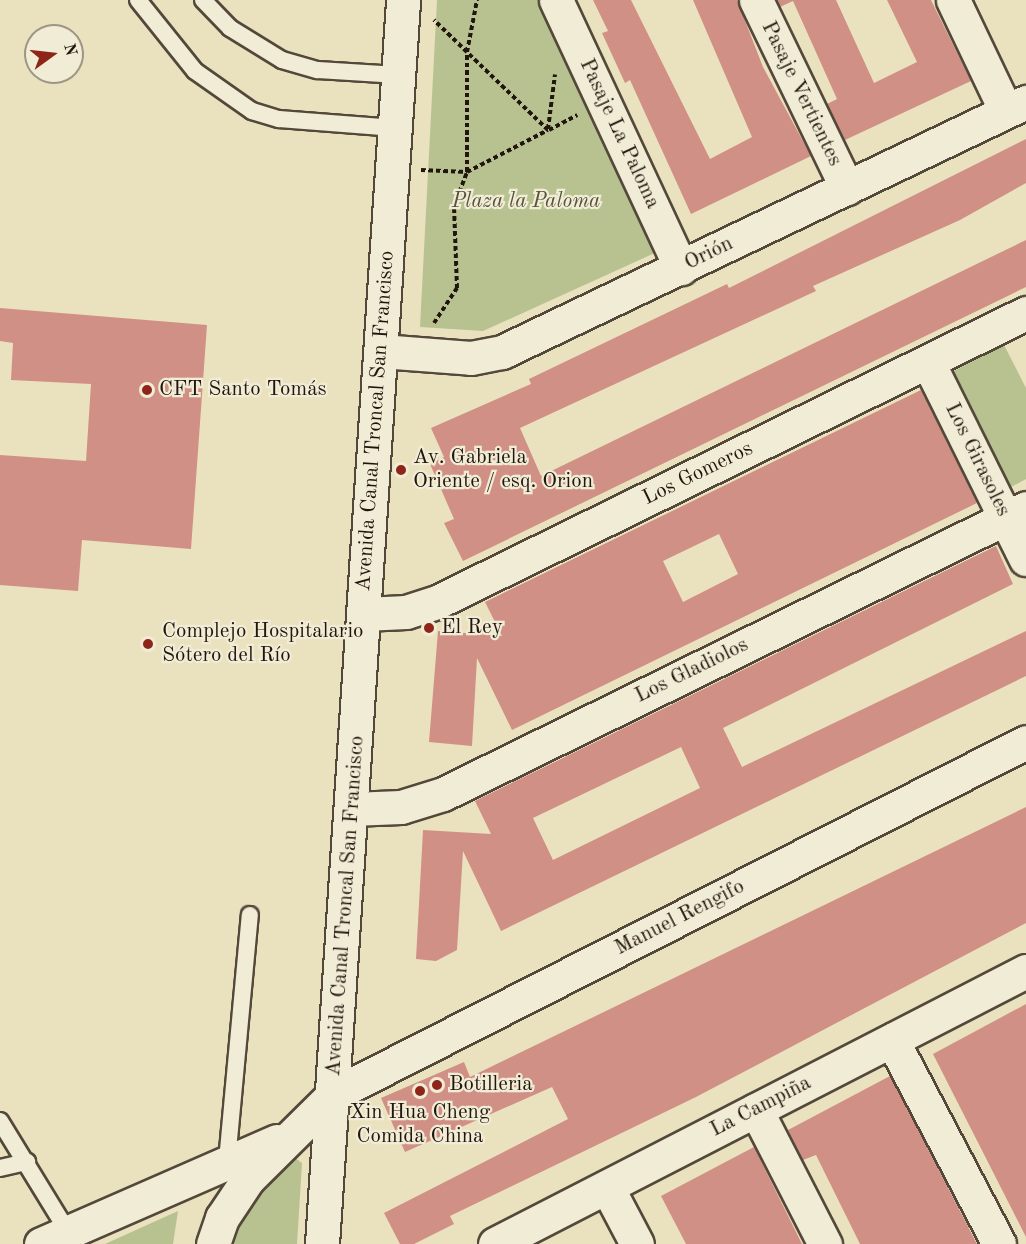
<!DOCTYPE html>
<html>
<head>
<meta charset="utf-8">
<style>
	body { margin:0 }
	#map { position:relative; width:1026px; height:1244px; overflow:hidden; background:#eae1be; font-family:"Old Standard TT",serif }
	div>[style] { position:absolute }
	.green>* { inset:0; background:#b8c290 }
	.building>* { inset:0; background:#d19085 }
	.path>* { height:4px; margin-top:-2px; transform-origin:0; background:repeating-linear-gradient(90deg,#21150e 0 4.5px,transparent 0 7.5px) }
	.roads { filter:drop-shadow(2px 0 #53483a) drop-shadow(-2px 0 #53483a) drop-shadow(0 2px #53483a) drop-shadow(0 -2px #53483a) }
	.lane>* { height:16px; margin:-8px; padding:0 8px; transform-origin:8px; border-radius:8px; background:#f1ecd5 }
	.street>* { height:33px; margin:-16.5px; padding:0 16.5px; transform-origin:16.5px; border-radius:16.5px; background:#f1ecd5 }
	.secondary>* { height:33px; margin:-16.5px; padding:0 16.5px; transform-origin:16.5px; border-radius:16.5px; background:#f1ecd5 }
	.dots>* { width:16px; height:16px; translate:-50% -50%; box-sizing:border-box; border:3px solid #f1ecd5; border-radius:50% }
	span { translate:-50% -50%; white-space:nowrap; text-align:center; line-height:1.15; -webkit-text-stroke:4.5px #f1ecd5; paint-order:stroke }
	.street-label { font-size:21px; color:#21150e }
	.park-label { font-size:21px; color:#56523c; font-style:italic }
	.poi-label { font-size:21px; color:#21150e }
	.left { translate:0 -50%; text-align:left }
	.north { position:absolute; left:24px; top:24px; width:60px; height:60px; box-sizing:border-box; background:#f1ecd5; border:2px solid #9e9685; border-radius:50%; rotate:75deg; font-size:16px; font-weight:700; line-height:24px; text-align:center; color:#21150e }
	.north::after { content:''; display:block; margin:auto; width:21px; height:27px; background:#8f2418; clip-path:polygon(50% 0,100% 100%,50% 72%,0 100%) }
</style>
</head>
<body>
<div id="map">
	<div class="green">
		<i style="clip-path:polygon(437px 0,545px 0,657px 252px,483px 331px,420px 327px)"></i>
		<i style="clip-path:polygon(1004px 345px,1026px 388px,1026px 479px,1000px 493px,942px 377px)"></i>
		<i style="clip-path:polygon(291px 1155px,302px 1163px,297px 1244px,227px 1244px,257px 1188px)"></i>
		<i style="clip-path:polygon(178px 1211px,173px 1244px,105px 1244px)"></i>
	</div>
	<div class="building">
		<i style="clip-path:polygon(593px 0,631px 0,710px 159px,752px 137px,693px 0,737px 0,763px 67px,811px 156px,691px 214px,630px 80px,625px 83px,602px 33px,608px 31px)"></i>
		<i style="clip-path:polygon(777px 0,836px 0,874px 83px,917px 62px,887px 0,931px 0,971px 81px,845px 140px,827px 104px,837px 99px,793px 1px,780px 7px)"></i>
		<i style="clip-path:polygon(1026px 139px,1026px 183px,960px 220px,813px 286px,816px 291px,520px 428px,541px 476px,1026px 240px,1026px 287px,463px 561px,444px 523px,454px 519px,430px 464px,444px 457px,431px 428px,531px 384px,529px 379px,727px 284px,729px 288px)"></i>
		<i style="clip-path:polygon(0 308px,207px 325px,191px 549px,82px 540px,78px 591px,0 585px,0 455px,86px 461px,91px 384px,11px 380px,13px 343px,0 341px)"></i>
		<i style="clip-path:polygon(evenodd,921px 390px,977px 503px,512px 730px,477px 658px,472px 746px,429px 742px,438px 631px,502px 636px,485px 602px,921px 390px,719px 534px,738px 574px,683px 602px,663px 561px,719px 534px)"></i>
		<i style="clip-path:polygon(evenodd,996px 546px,1013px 584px,723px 728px,742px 767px,1026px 631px,1026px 676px,501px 931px,463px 851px,457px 950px,436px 961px,416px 959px,423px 830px,491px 834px,475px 801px,996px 546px,681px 747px,700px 788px,553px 860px,533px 818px,681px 747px)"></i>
		<i style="clip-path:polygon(1026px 807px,1026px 923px,696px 1097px,450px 1216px,454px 1224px,414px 1244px,400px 1244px,384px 1213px,568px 1119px,552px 1087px,405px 1152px,381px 1098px,464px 1062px,470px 1077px)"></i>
		<i style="clip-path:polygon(1026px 1004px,1026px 1237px,933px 1054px)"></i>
		<i style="clip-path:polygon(890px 1076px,941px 1174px,977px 1244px,860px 1244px,816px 1155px,803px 1160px,788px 1130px)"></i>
		<i style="clip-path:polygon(754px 1147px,802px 1244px,686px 1244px,661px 1196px)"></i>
	</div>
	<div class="path">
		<i style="left:548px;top:129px;width:55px;rotate:-82.7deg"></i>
		<i style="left:549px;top:130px;width:32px;rotate:-28deg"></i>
		<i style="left:421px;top:170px;width:46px;rotate:2.5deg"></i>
		<i style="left:467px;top:172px;width:120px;rotate:-90deg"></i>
		<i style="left:467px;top:52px;width:46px;rotate:-135.9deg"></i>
		<i style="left:434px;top:323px;width:42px;rotate:-56.7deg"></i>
		<i style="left:457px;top:288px;width:82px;rotate:-92.1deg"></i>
		<i style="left:454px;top:206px;width:36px;rotate:-69deg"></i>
		<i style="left:467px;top:172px;width:91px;rotate:-27.4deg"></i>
		<i style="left:548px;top:130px;width:112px;rotate:-136.1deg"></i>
		<i style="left:467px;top:52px;width:53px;rotate:-79.1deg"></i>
	</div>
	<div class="roads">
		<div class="lane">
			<i style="left:138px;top:0;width:91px;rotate:51.2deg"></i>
			<i style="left:195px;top:71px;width:70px;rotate:35.1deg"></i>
			<i style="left:252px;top:111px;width:28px;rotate:17deg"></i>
			<i style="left:279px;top:119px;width:116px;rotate:4.4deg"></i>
			<i style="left:203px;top:0;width:39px;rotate:46deg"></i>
			<i style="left:230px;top:28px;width:61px;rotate:31.6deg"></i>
			<i style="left:282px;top:60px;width:37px;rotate:16deg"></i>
			<i style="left:318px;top:70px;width:80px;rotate:3.6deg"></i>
			<i style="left:0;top:1121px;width:130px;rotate:58.5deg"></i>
			<i style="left:227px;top:1161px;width:247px;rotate:-84.7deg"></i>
			<i style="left:0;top:1168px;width:28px;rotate:-13deg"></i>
		</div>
		<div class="street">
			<i style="left:556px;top:0;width:296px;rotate:65deg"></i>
			<i style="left:756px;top:0;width:209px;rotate:64.2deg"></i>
			<i style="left:953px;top:0;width:123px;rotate:64.5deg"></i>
			<i style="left:381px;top:351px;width:90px;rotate:4.4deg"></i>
			<i style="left:471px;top:358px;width:32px;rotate:-11deg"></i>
			<i style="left:502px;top:352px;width:581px;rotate:-25.51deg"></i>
			<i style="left:928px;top:362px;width:220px;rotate:63.6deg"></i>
			<i style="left:364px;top:614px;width:42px;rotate:-2.7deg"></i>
			<i style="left:406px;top:612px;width:35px;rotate:-18deg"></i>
			<i style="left:439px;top:601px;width:654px;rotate:-26.13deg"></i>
			<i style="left:351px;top:809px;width:50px;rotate:-2.3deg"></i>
			<i style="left:401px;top:807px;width:44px;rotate:-17.2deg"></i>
			<i style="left:443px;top:794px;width:649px;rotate:-26.13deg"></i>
			<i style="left:892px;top:1040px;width:230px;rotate:62.3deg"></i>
			<i style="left:756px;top:1110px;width:151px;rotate:62.8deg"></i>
			<i style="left:607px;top:1187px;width:64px;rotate:62.2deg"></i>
			<i style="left:495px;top:1244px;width:597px;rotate:-27.21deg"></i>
		</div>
		<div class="secondary">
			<i style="left:41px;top:1244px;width:257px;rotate:-23.6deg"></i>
			<i style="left:213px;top:1244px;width:28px;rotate:-71deg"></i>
			<i style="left:222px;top:1218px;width:47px;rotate:-56.3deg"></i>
			<i style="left:248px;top:1179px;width:121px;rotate:-44.7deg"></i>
			<i style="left:334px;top:1094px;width:776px;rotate:-26.96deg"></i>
			<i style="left:322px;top:1244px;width:1247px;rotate:-86.27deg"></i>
		</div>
	</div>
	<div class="dots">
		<i style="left:147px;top:390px;background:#8f2418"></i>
		<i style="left:401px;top:470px;background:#8f2418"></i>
		<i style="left:429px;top:628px;background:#8f2418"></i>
		<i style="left:148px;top:644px;background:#8f2418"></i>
		<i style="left:437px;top:1085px;background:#8f2418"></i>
		<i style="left:420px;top:1091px;background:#8f2418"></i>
	</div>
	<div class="street-label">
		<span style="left:801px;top:94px;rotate:64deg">Pasaje Vertientes</span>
		<span style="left:619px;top:134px;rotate:65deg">Pasaje La Paloma</span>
		<span style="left:709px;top:254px;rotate:-26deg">Orión</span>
		<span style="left:376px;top:421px;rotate:-86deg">Avenida Canal Troncal San Francisco</span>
		<span style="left:977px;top:460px;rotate:64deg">Los Girasoles</span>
		<span style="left:698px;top:474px;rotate:-26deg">Los Gomeros</span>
		<span style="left:692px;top:671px;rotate:-26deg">Los Gladiolos</span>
		<span style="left:346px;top:906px;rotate:-86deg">Avenida Canal Troncal San Francisco</span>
		<span style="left:680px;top:918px;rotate:-27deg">Manuel Rengifo</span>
		<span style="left:761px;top:1107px;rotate:-27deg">La Campiña</span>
	</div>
	<div class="park-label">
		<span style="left:526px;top:202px">Plaza la Paloma</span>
	</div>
	<div class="poi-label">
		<span class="left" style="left:159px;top:390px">CFT Santo Tomás</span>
		<span class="left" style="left:413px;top:470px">Av. Gabriela<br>Oriente / esq. Orion</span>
		<span class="left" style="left:441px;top:628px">El Rey</span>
		<span class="left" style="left:162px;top:644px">Complejo Hospitalario<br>Sótero del Río</span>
		<span class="left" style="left:449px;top:1085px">Botilleria</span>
		<span style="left:420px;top:1125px">Xin Hua Cheng<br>Comida China</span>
	</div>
	<div class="north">N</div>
</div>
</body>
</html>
